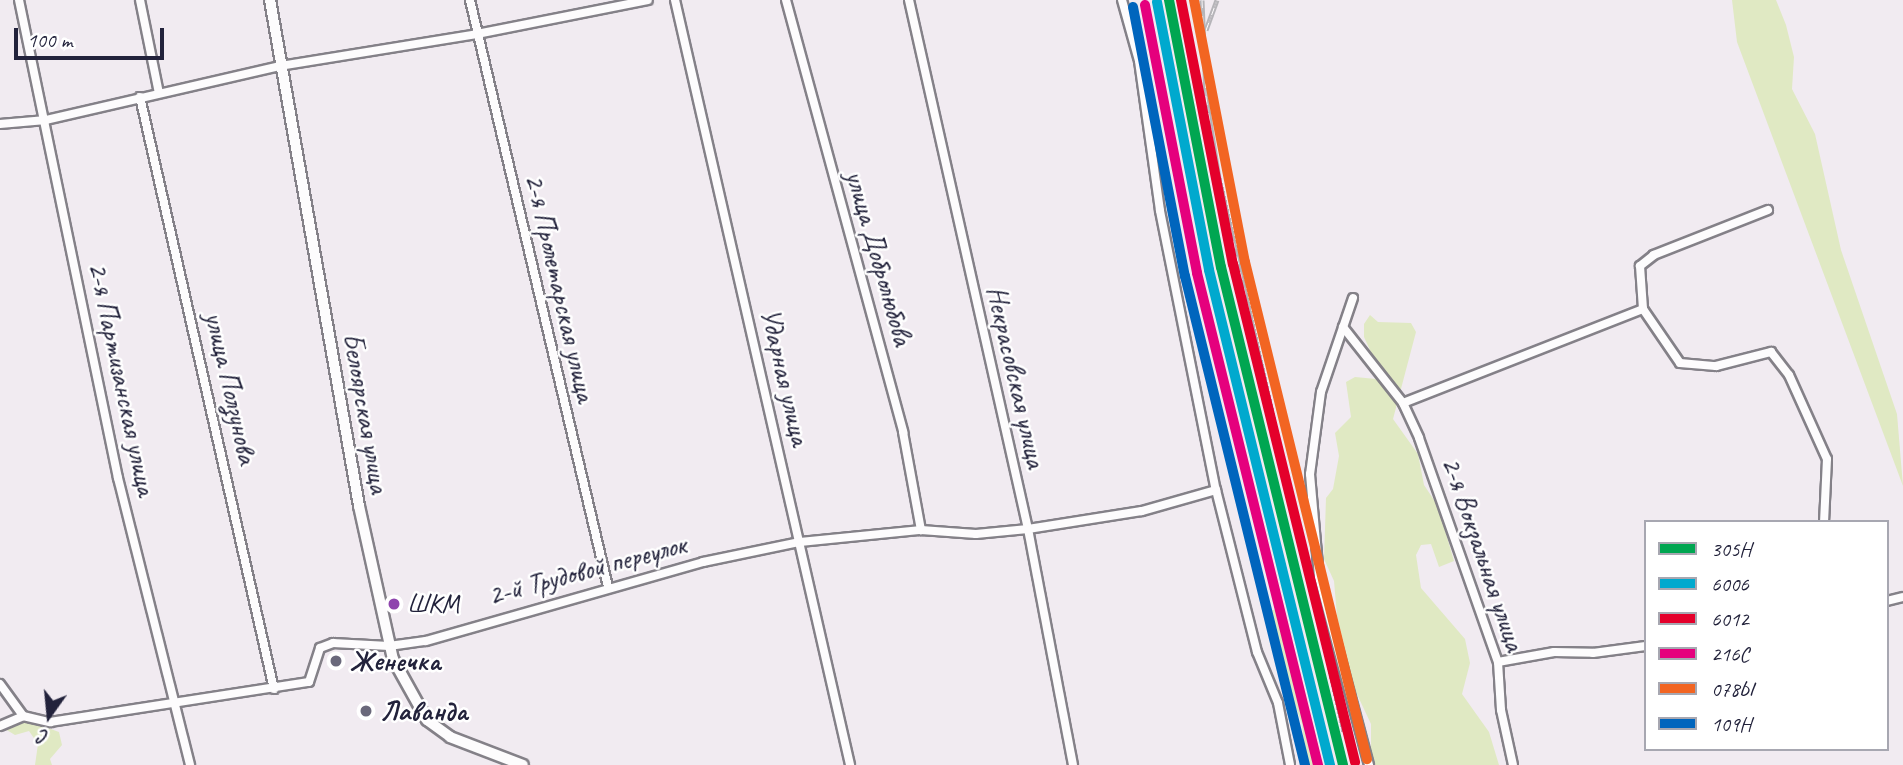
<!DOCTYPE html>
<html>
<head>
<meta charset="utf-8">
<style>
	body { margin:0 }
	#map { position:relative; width:1903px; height:765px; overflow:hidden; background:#f1ebf1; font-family:Caveat,sans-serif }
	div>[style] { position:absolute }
	.green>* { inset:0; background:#e0e9c3 }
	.roads { filter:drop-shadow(2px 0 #848188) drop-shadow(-2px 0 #848188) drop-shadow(0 2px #848188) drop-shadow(0 -2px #848188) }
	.minor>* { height:8px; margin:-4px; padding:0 4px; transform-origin:4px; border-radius:4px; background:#fdfcfd }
	.tertiary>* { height:10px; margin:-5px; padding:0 5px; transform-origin:5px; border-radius:5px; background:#fdfcfd }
	.rail>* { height:5px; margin-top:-2.5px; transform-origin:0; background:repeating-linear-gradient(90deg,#fff 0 8px,#b5b4b8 0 16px); box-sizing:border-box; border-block:2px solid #b5b4b8 }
	.rail-1>* { height:10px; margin:-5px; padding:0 5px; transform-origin:5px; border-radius:5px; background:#00a651 }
	.rail-2>* { height:10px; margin:-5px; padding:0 5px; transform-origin:5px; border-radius:5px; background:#00a9ce }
	.rail-3>* { height:10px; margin:-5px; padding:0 5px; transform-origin:5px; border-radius:5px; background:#e4002b }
	.rail-4>* { height:10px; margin:-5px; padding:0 5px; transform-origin:5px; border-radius:5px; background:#e5007d }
	.rail-5>* { height:10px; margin:-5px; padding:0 5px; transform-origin:5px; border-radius:5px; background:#f26522 }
	.rail-6>* { height:10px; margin:-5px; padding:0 5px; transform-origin:5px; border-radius:5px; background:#0065bd }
	.dots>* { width:19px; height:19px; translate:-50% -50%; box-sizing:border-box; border:4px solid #fff; border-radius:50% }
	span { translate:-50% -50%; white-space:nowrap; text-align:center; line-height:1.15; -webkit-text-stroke:5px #fff; paint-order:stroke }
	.bus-label { font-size:26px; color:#22223b }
	.left { translate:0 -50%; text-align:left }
	.street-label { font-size:28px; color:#22223b }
	.poi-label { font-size:28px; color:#22223b; font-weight:700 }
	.legend { position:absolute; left:1644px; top:520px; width:245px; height:231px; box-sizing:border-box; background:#fff; border:2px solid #a7a7b1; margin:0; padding:9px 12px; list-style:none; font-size:21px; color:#22223b }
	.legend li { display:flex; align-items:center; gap:14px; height:35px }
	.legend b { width:35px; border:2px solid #a7a7b1 }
	.north { position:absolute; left:14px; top:681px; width:70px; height:70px; -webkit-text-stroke:5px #fff; paint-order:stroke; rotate:195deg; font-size:19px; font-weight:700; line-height:28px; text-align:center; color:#22223b }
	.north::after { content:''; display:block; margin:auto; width:24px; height:32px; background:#22223b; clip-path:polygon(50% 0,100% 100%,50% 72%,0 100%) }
	.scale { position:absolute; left:14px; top:28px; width:150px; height:32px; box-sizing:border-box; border:4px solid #22223b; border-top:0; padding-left:9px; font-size:21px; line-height:24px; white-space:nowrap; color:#22223b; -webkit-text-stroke:5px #fff; paint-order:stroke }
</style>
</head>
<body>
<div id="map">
	<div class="green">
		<i style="clip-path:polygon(1732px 0,1776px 0,1786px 25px,1794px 57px,1792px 89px,1815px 134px,1841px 250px,1897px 414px,1903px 486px,1737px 42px)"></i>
		<i style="clip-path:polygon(1370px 315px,1378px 322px,1411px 323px,1416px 332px,1393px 419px,1418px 454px,1424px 485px,1438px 506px,1454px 561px,1439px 567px,1431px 544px,1421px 545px,1416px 555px,1421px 588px,1465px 639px,1470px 663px,1462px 694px,1489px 732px,1499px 765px,1373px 765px,1371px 758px,1371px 724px,1355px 690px,1337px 616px,1334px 581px,1324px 559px,1326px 498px,1333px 489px,1339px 456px,1335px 433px,1351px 417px,1346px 382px,1355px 377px,1376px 379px,1375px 361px,1364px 337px,1364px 324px)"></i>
		<i style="clip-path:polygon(1278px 609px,1315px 732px,1320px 765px,1306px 765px,1302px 724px,1271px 641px,1266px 619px,1268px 611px)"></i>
		<i style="clip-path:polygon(26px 720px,59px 732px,62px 745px,50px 759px,52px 765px,35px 765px,38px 744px,29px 731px,15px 735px,5px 729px)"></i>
	</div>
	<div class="roads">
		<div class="minor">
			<i style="left:19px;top:0;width:488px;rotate:78.3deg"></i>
			<i style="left:118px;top:478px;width:296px;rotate:75.9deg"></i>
			<i style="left:140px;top:0;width:95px;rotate:78.5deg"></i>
			<i style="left:470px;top:0;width:603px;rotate:76.77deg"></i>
			<i style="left:675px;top:0;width:785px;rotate:77.11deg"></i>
			<i style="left:786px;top:0;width:448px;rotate:74.8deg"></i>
			<i style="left:903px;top:432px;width:100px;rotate:79.6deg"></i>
			<i style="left:909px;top:0;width:542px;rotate:77.32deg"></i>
			<i style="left:1028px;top:529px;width:240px;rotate:79.2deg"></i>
			<i style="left:1122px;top:0;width:63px;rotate:74.4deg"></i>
			<i style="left:1139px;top:61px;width:151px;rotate:82deg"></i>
			<i style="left:1160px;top:211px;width:285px;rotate:78.7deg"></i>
			<i style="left:1216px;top:490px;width:167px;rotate:75.8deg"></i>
			<i style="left:1257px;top:652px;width:55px;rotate:67.6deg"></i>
			<i style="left:1278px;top:703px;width:63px;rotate:79deg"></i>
			<i style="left:140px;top:97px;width:607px;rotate:77.25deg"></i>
			<i style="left:0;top:124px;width:46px;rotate:-5deg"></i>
			<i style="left:46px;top:120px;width:240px;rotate:-13deg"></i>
			<i style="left:280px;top:66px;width:200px;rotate:-9.2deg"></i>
			<i style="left:477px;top:34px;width:174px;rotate:-11.2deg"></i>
			<i style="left:1768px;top:210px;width:123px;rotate:158.5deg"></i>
			<i style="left:1654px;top:255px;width:18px;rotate:142deg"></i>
			<i style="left:1640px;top:266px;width:43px;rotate:86deg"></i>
			<i style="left:1643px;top:309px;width:65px;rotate:55.6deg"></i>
			<i style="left:1680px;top:363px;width:36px;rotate:5deg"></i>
			<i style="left:1716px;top:366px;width:57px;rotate:-14.3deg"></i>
			<i style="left:1771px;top:352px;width:29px;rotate:52deg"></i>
			<i style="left:1789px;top:375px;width:92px;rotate:65.7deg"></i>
			<i style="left:1827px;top:459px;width:63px;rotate:92.7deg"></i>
			<i style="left:1353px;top:298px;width:99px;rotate:108.8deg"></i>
			<i style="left:1321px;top:392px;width:83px;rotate:97.6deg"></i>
			<i style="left:1310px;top:474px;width:103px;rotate:85deg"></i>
			<i style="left:1319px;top:577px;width:195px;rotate:75.1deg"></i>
			<i style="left:1343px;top:327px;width:97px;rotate:51.7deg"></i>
			<i style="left:1403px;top:403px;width:38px;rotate:65deg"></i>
			<i style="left:1419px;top:438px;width:238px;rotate:70.6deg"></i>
			<i style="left:1498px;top:662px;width:48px;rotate:86.4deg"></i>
			<i style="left:1501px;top:710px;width:56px;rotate:77.7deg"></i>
			<i style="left:1403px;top:403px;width:258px;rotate:-21.4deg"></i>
			<i style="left:1887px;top:601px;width:16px;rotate:-14deg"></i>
			<i style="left:1498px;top:662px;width:57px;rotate:-10.1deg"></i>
			<i style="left:1554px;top:652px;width:39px;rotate:1deg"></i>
			<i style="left:1593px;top:653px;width:53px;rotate:-7.5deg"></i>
			<i style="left:0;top:684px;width:39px;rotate:54deg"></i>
			<i style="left:0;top:726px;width:25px;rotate:-23deg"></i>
			<i style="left:23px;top:716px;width:28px;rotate:13deg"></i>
			<i style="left:50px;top:722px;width:262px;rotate:-8.8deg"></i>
			<i style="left:309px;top:682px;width:36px;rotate:-72deg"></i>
			<i style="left:320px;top:648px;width:14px;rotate:-21deg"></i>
			<i style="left:333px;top:643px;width:56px;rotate:3.1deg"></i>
			<i style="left:389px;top:646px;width:37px;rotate:-8deg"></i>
			<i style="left:426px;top:641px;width:288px;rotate:-15.9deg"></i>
			<i style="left:703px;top:562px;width:99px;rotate:-11.7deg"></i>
			<i style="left:800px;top:542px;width:122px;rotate:-5.7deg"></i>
			<i style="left:921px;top:530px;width:55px;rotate:4.2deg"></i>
			<i style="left:976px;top:534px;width:52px;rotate:-5.5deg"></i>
			<i style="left:1028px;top:529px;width:115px;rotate:-9deg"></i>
			<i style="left:1142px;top:511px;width:77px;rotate:-15.8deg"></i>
		</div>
		<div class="tertiary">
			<i style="left:270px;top:0;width:514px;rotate:80.02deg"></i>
			<i style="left:359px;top:506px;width:157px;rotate:77.5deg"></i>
			<i style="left:393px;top:659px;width:70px;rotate:60.9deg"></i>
			<i style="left:427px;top:720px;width:29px;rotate:36deg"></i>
			<i style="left:450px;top:737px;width:78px;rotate:21deg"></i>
		</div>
	</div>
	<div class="rail">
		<i style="left:1202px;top:0;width:97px;rotate:87.6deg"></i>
		<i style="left:1206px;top:97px;width:82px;rotate:80.9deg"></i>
		<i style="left:1219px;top:178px;width:567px;rotate:77.26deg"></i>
		<i style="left:1206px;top:30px;width:32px;rotate:-70deg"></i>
	</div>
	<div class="rail-1">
		<i style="left:1169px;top:0;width:272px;rotate:79deg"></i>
		<i style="left:1221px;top:267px;width:513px;rotate:76.23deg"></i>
	</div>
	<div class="rail-2">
		<i style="left:1157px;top:2px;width:273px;rotate:79deg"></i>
		<i style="left:1209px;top:270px;width:510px;rotate:76.26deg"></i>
	</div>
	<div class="rail-3">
		<i style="left:1181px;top:0;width:269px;rotate:78.9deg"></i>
		<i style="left:1233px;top:264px;width:513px;rotate:76.23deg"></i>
	</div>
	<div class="rail-4">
		<i style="left:1145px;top:5px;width:273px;rotate:79deg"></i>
		<i style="left:1197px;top:273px;width:507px;rotate:76.18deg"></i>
	</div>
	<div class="rail-5">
		<i style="left:1194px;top:0;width:267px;rotate:79deg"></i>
		<i style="left:1245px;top:262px;width:512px;rotate:76.21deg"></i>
	</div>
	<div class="rail-6">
		<i style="left:1133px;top:7px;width:274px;rotate:79.1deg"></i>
		<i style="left:1185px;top:276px;width:504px;rotate:76.21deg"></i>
	</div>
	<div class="dots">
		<i style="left:394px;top:604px;background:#8e44ad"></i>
		<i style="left:336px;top:661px;background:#6a687b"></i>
		<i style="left:366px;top:711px;background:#6a687b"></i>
	</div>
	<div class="bus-label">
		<span class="left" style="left:407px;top:604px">ШКМ</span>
	</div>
	<div class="street-label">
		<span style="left:879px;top:258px;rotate:74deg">улица Добролюбова</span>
		<span style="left:560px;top:288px;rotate:77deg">2-я Пролетарская улица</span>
		<span style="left:785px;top:377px;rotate:77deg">Ударная улица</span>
		<span style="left:1016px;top:377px;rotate:77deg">Некрасовская улица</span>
		<span style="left:122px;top:379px;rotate:78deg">2-я Партизанская улица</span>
		<span style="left:231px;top:388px;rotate:77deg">улица Ползунова</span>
		<span style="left:366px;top:413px;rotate:80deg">Белоярская улица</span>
		<span style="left:1483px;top:554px;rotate:71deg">2-я Вокзальная улица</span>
		<span style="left:587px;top:570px;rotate:-15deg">2-й Трудовой переулок</span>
	</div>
	<div class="poi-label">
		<span class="left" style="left:350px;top:661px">Женечка</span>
		<span class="left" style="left:380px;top:711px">Лаванда</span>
	</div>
	<ul class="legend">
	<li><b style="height:9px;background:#00a651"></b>305Н</li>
	<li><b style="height:9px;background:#00a9ce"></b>6006</li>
	<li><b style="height:9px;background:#e4002b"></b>6012</li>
	<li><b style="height:9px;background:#e5007d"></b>216С</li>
	<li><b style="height:9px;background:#f26522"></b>078Ы</li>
	<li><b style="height:9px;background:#0065bd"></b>109Н</li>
	</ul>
	<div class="north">С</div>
	<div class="scale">100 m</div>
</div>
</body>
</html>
